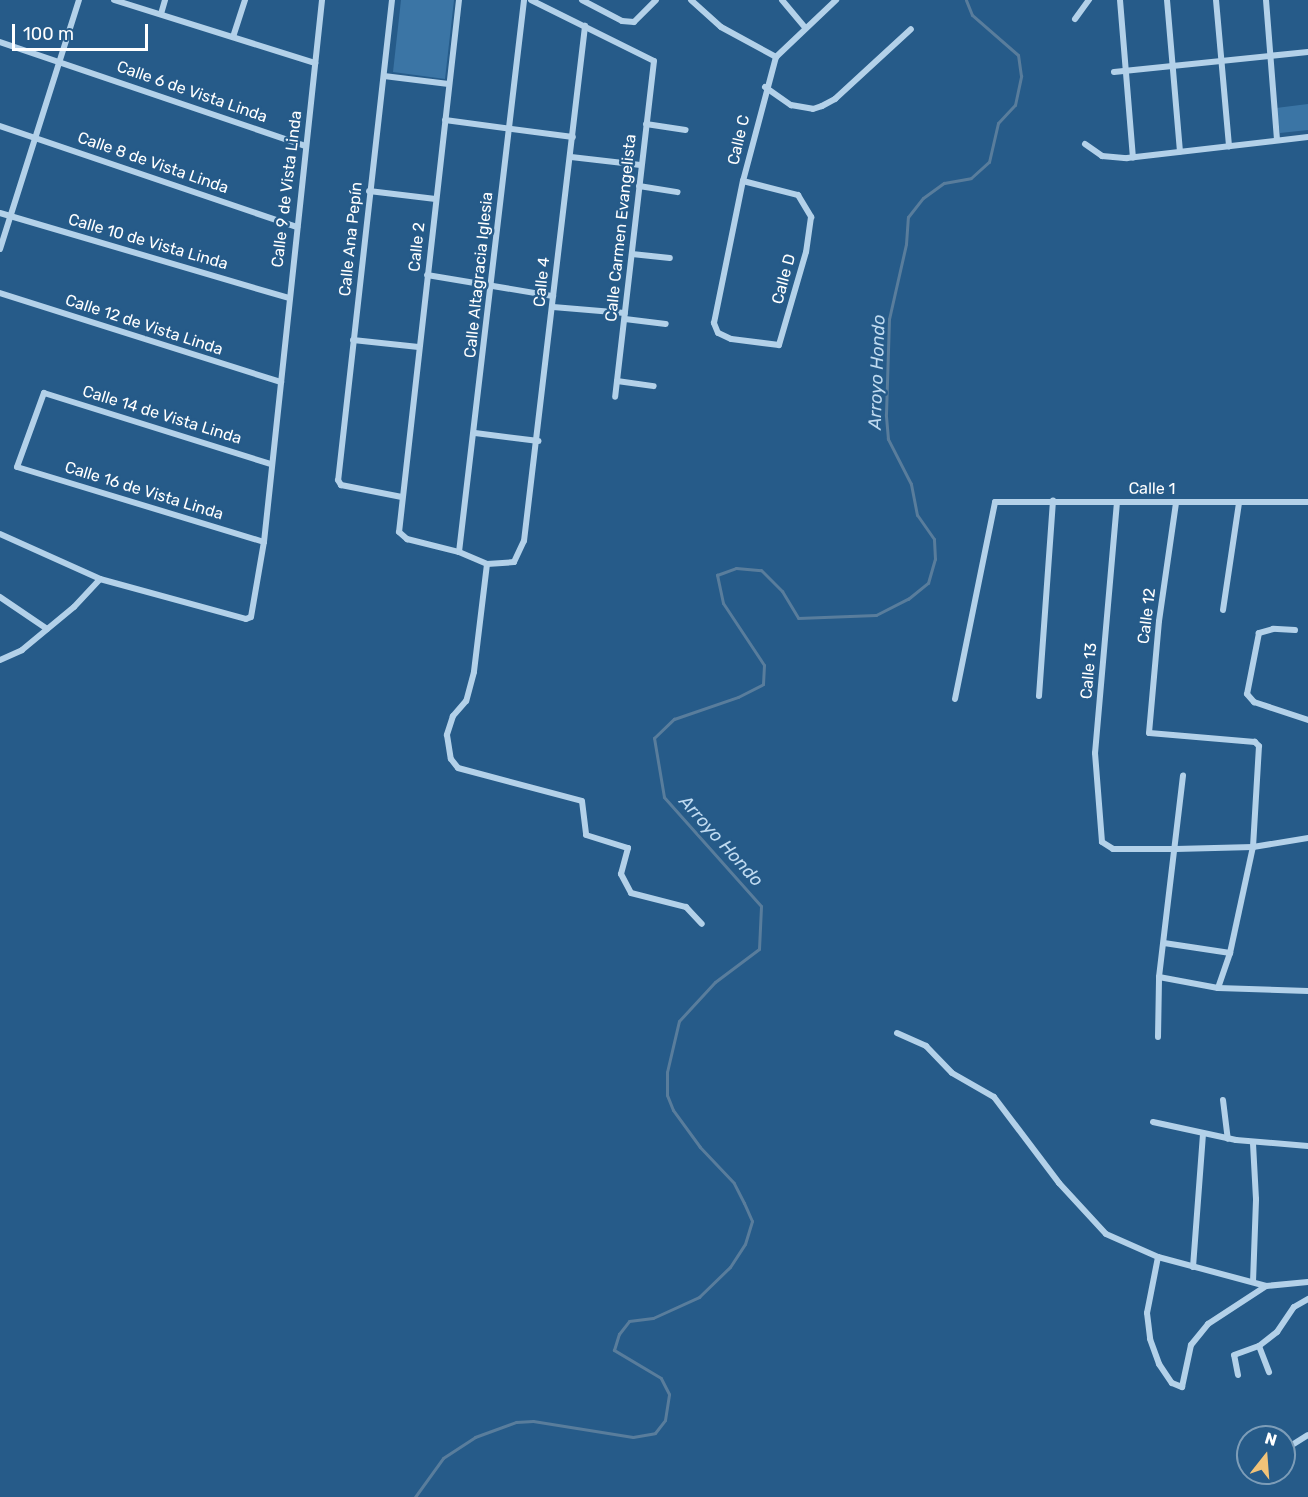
<!DOCTYPE html>
<html>
<head>
<meta charset="utf-8">
<style>
	body { margin:0 }
	#map { position:relative; width:1308px; height:1497px; overflow:hidden; background:#265b89; font-family:Rubik,sans-serif }
	div>[style] { position:absolute }
	.green>* { inset:0; background:#3b75a5 }
	.stream>* { height:3px; margin:-1.5px; padding:0 1.5px; transform-origin:1.5px; border-radius:1.5px; background:#597d9c }
	.street>* { height:6px; margin:-3px; padding:0 3px; transform-origin:3px; border-radius:3px; background:#b3d1e9 }
	span { translate:-50% -50%; white-space:nowrap; text-align:center; line-height:1.15; -webkit-text-stroke:5px #265b89; paint-order:stroke }
	.street-label { font-size:16px; color:#fff }
	.water-label { font-size:18px; color:#bfdaf0; font-style:italic }
	.north { position:absolute; left:1236px; top:1425px; width:60px; height:60px; box-sizing:border-box; background:#265b89; border:2px solid #7d9db8; border-radius:50%; rotate:17deg; font-size:16px; font-weight:700; line-height:24px; text-align:center; color:#fff }
	.north::after { content:''; display:block; margin:auto; width:21px; height:27px; background:#f2c378; clip-path:polygon(50% 0,100% 100%,50% 72%,0 100%) }
	.scale { position:absolute; left:12px; top:24px; width:136px; height:27px; box-sizing:border-box; border:3px solid #fff; border-top:0; padding-left:8px; font-size:18px; line-height:21px; white-space:nowrap; color:#fff; -webkit-text-stroke:4px #265b89; paint-order:stroke }
</style>
</head>
<body>
<div id="map">
	<div class="green">
		<i style="clip-path:polygon(401px 0,454px 0,445px 79px,393px 72px)"></i>
		<i style="clip-path:polygon(1308px 104px,1308px 130px,1280px 133px,1276px 108px)"></i>
	</div>
	<div class="stream">
		<i style="left:415px;top:1497px;width:48px;rotate:-54.3deg"></i>
		<i style="left:443px;top:1458px;width:38px;rotate:-33deg"></i>
		<i style="left:475px;top:1437px;width:44px;rotate:-20.1deg"></i>
		<i style="left:516px;top:1422px;width:17px;rotate:-3deg"></i>
		<i style="left:533px;top:1421px;width:101px;rotate:9.1deg"></i>
		<i style="left:633px;top:1437px;width:22px;rotate:-10deg"></i>
		<i style="left:655px;top:1433px;width:16px;rotate:-52deg"></i>
		<i style="left:665px;top:1420px;width:26px;rotate:-81deg"></i>
		<i style="left:669px;top:1394px;width:18px;rotate:-117deg"></i>
		<i style="left:661px;top:1378px;width:55px;rotate:-149.2deg"></i>
		<i style="left:614px;top:1350px;width:17px;rotate:-73deg"></i>
		<i style="left:619px;top:1334px;width:16px;rotate:-52deg"></i>
		<i style="left:629px;top:1321px;width:24px;rotate:-7deg"></i>
		<i style="left:653px;top:1318px;width:51px;rotate:-24.5deg"></i>
		<i style="left:699px;top:1297px;width:43px;rotate:-44.1deg"></i>
		<i style="left:730px;top:1267px;width:27px;rotate:-57deg"></i>
		<i style="left:745px;top:1244px;width:24px;rotate:-73deg"></i>
		<i style="left:752px;top:1221px;width:20px;rotate:-114deg"></i>
		<i style="left:744px;top:1203px;width:22px;rotate:-117deg"></i>
		<i style="left:734px;top:1183px;width:50px;rotate:-133.4deg"></i>
		<i style="left:700px;top:1147px;width:46px;rotate:-126.1deg"></i>
		<i style="left:673px;top:1110px;width:16px;rotate:-112deg"></i>
		<i style="left:667px;top:1095px;width:23px;rotate:-90deg"></i>
		<i style="left:667px;top:1072px;width:52px;rotate:-76.8deg"></i>
		<i style="left:679px;top:1021px;width:53px;rotate:-47.3deg"></i>
		<i style="left:715px;top:982px;width:55px;rotate:-36.9deg"></i>
		<i style="left:759px;top:949px;width:43px;rotate:-87.3deg"></i>
		<i style="left:761px;top:906px;width:146px;rotate:-131.7deg"></i>
		<i style="left:664px;top:797px;width:60px;rotate:-99.6deg"></i>
		<i style="left:654px;top:738px;width:28px;rotate:-44deg"></i>
		<i style="left:674px;top:719px;width:68px;rotate:-19deg"></i>
		<i style="left:738px;top:697px;width:28px;rotate:-27deg"></i>
		<i style="left:763px;top:684px;width:19px;rotate:-87deg"></i>
		<i style="left:764px;top:665px;width:74px;rotate:-123.5deg"></i>
		<i style="left:723px;top:603px;width:29px;rotate:-102deg"></i>
		<i style="left:717px;top:575px;width:20px;rotate:-20deg"></i>
		<i style="left:736px;top:568px;width:25px;rotate:5deg"></i>
		<i style="left:761px;top:570px;width:30px;rotate:45deg"></i>
		<i style="left:782px;top:591px;width:31px;rotate:59deg"></i>
		<i style="left:798px;top:618px;width:78px;rotate:-2.2deg"></i>
		<i style="left:876px;top:615px;width:36px;rotate:-27deg"></i>
		<i style="left:908px;top:599px;width:26px;rotate:-39deg"></i>
		<i style="left:928px;top:583px;width:25px;rotate:-74deg"></i>
		<i style="left:935px;top:559px;width:20px;rotate:-93deg"></i>
		<i style="left:934px;top:539px;width:29px;rotate:-125deg"></i>
		<i style="left:917px;top:515px;width:32px;rotate:-101deg"></i>
		<i style="left:911px;top:484px;width:51px;rotate:-117.1deg"></i>
		<i style="left:888px;top:439px;width:25px;rotate:-95deg"></i>
		<i style="left:886px;top:414px;width:95px;rotate:-88.2deg"></i>
		<i style="left:889px;top:319px;width:77px;rotate:-77.2deg"></i>
		<i style="left:906px;top:244px;width:27px;rotate:-86deg"></i>
		<i style="left:908px;top:217px;width:24px;rotate:-52deg"></i>
		<i style="left:923px;top:198px;width:26px;rotate:-36deg"></i>
		<i style="left:944px;top:183px;width:27px;rotate:-10deg"></i>
		<i style="left:971px;top:178px;width:24px;rotate:-42deg"></i>
		<i style="left:989px;top:162px;width:40px;rotate:-77deg"></i>
		<i style="left:998px;top:123px;width:25px;rotate:-47deg"></i>
		<i style="left:1015px;top:105px;width:30px;rotate:-78deg"></i>
		<i style="left:1021px;top:76px;width:21px;rotate:-98deg"></i>
		<i style="left:1018px;top:55px;width:61px;rotate:-139deg"></i>
		<i style="left:972px;top:15px;width:16px;rotate:-112deg"></i>
	</div>
	<div class="street">
		<i style="left:114px;top:0;width:211px;rotate:17.4deg"></i>
		<i style="left:392px;top:0;width:483px;rotate:96.4deg"></i>
		<i style="left:338px;top:480px;width:6px;rotate:59deg"></i>
		<i style="left:341px;top:485px;width:62px;rotate:11.1deg"></i>
		<i style="left:459px;top:0;width:535px;rotate:96.43deg"></i>
		<i style="left:399px;top:532px;width:11px;rotate:41deg"></i>
		<i style="left:407px;top:539px;width:54px;rotate:14deg"></i>
		<i style="left:459px;top:552px;width:30px;rotate:23deg"></i>
		<i style="left:487px;top:564px;width:27px;rotate:-4deg"></i>
		<i style="left:514px;top:562px;width:23px;rotate:-65deg"></i>
		<i style="left:524px;top:541px;width:519px;rotate:-83.24deg"></i>
		<i style="left:531px;top:0;width:137px;rotate:26.4deg"></i>
		<i style="left:654px;top:61px;width:338px;rotate:96.6deg"></i>
		<i style="left:582px;top:0;width:45px;rotate:27.7deg"></i>
		<i style="left:622px;top:21px;width:12px;rotate:5deg"></i>
		<i style="left:634px;top:22px;width:31px;rotate:-45deg"></i>
		<i style="left:691px;top:0;width:40px;rotate:42deg"></i>
		<i style="left:721px;top:27px;width:63px;rotate:28.6deg"></i>
		<i style="left:782px;top:0;width:35px;rotate:50deg"></i>
		<i style="left:1120px;top:0;width:158px;rotate:85.3deg"></i>
		<i style="left:1167px;top:0;width:152px;rotate:85.1deg"></i>
		<i style="left:1216px;top:0;width:147px;rotate:84.9deg"></i>
		<i style="left:1266px;top:0;width:140px;rotate:85.5deg"></i>
		<i style="left:161px;top:14px;width:15px;rotate:-74deg"></i>
		<i style="left:1075px;top:19px;width:24px;rotate:-54deg"></i>
		<i style="left:233px;top:37px;width:39px;rotate:-72deg"></i>
		<i style="left:0;top:42px;width:323px;rotate:18.8deg"></i>
		<i style="left:1114px;top:72px;width:195px;rotate:-5.9deg"></i>
		<i style="left:384px;top:76px;width:65px;rotate:7deg"></i>
		<i style="left:765px;top:87px;width:32px;rotate:35deg"></i>
		<i style="left:791px;top:105px;width:22px;rotate:10deg"></i>
		<i style="left:813px;top:109px;width:9px;rotate:-18deg"></i>
		<i style="left:822px;top:106px;width:15px;rotate:-28deg"></i>
		<i style="left:835px;top:99px;width:103px;rotate:-42.6deg"></i>
		<i style="left:445px;top:120px;width:129px;rotate:7.6deg"></i>
		<i style="left:646px;top:124px;width:40px;rotate:8.5deg"></i>
		<i style="left:0;top:126px;width:314px;rotate:18.8deg"></i>
		<i style="left:1085px;top:144px;width:21px;rotate:35deg"></i>
		<i style="left:1102px;top:156px;width:25px;rotate:5deg"></i>
		<i style="left:1127px;top:158px;width:182px;rotate:-6.6deg"></i>
		<i style="left:571px;top:157px;width:70px;rotate:6.5deg"></i>
		<i style="left:743px;top:181px;width:57px;rotate:14.3deg"></i>
		<i style="left:798px;top:195px;width:26px;rotate:59deg"></i>
		<i style="left:811px;top:217px;width:35px;rotate:98deg"></i>
		<i style="left:806px;top:252px;width:97px;rotate:106.2deg"></i>
		<i style="left:779px;top:345px;width:48px;rotate:-172.9deg"></i>
		<i style="left:731px;top:339px;width:14px;rotate:-155deg"></i>
		<i style="left:718px;top:333px;width:11px;rotate:-112deg"></i>
		<i style="left:714px;top:323px;width:145px;rotate:-78.5deg"></i>
		<i style="left:743px;top:181px;width:128px;rotate:-75.1deg"></i>
		<i style="left:776px;top:57px;width:83px;rotate:-43.5deg"></i>
		<i style="left:639px;top:186px;width:39px;rotate:9deg"></i>
		<i style="left:369px;top:191px;width:67px;rotate:6.8deg"></i>
		<i style="left:0;top:213px;width:300px;rotate:16.4deg"></i>
		<i style="left:0;top:249px;width:261px;rotate:-72.4deg"></i>
		<i style="left:632px;top:254px;width:38px;rotate:6deg"></i>
		<i style="left:427px;top:275px;width:128px;rotate:9.5deg"></i>
		<i style="left:0;top:293px;width:295px;rotate:17.6deg"></i>
		<i style="left:553px;top:307px;width:72px;rotate:4.8deg"></i>
		<i style="left:625px;top:319px;width:41px;rotate:7deg"></i>
		<i style="left:353px;top:340px;width:66px;rotate:6.1deg"></i>
		<i style="left:617px;top:381px;width:37px;rotate:8deg"></i>
		<i style="left:475px;top:433px;width:64px;rotate:7.2deg"></i>
		<i style="left:1117px;top:502px;width:252px;rotate:95deg"></i>
		<i style="left:1095px;top:753px;width:89px;rotate:85.5deg"></i>
		<i style="left:1102px;top:842px;width:13px;rotate:32deg"></i>
		<i style="left:1113px;top:849px;width:63px"></i>
		<i style="left:1176px;top:849px;width:77px;rotate:-1.5deg"></i>
		<i style="left:1253px;top:847px;width:56px;rotate:-9.3deg"></i>
		<i style="left:0;top:534px;width:110px;rotate:24.2deg"></i>
		<i style="left:100px;top:579px;width:151px;rotate:15.3deg"></i>
		<i style="left:246px;top:619px;width:5px;rotate:-22deg"></i>
		<i style="left:251px;top:617px;width:76px;rotate:-80.2deg"></i>
		<i style="left:264px;top:542px;width:545px;rotate:-83.89deg"></i>
		<i style="left:264px;top:542px;width:258px;rotate:-163.1deg"></i>
		<i style="left:17px;top:467px;width:79px;rotate:-70deg"></i>
		<i style="left:44px;top:393px;width:238px;rotate:17.4deg"></i>
		<i style="left:459px;top:552px;width:556px;rotate:-83.28deg"></i>
		<i style="left:487px;top:564px;width:109px;rotate:96.9deg"></i>
		<i style="left:474px;top:672px;width:30px;rotate:105deg"></i>
		<i style="left:466px;top:701px;width:20px;rotate:131deg"></i>
		<i style="left:453px;top:716px;width:20px;rotate:108deg"></i>
		<i style="left:447px;top:735px;width:24px;rotate:81deg"></i>
		<i style="left:451px;top:759px;width:11px;rotate:52deg"></i>
		<i style="left:458px;top:768px;width:128px;rotate:14.9deg"></i>
		<i style="left:582px;top:801px;width:34px;rotate:83deg"></i>
		<i style="left:586px;top:835px;width:44px;rotate:17.2deg"></i>
		<i style="left:628px;top:848px;width:27px;rotate:105deg"></i>
		<i style="left:621px;top:874px;width:21px;rotate:62deg"></i>
		<i style="left:631px;top:893px;width:57px;rotate:14.3deg"></i>
		<i style="left:686px;top:907px;width:23px;rotate:47deg"></i>
		<i style="left:0;top:597px;width:57px;rotate:34.2deg"></i>
		<i style="left:1223px;top:610px;width:108px;rotate:-81.5deg"></i>
		<i style="left:1295px;top:630px;width:22px;rotate:-177deg"></i>
		<i style="left:1273px;top:629px;width:15px;rotate:164deg"></i>
		<i style="left:1259px;top:633px;width:62px;rotate:101.1deg"></i>
		<i style="left:1247px;top:694px;width:11px;rotate:49deg"></i>
		<i style="left:1254px;top:702px;width:57px;rotate:18.4deg"></i>
		<i style="left:0;top:660px;width:24px;rotate:-24deg"></i>
		<i style="left:22px;top:650px;width:67px;rotate:-39.6deg"></i>
		<i style="left:74px;top:607px;width:38px;rotate:-47deg"></i>
		<i style="left:1039px;top:696px;width:196px;rotate:-85.9deg"></i>
		<i style="left:955px;top:699px;width:201px;rotate:-78.5deg"></i>
		<i style="left:995px;top:502px;width:313px"></i>
		<i style="left:1164px;top:943px;width:67px;rotate:8.6deg"></i>
		<i style="left:1230px;top:953px;width:108px;rotate:-77.8deg"></i>
		<i style="left:1253px;top:847px;width:101px;rotate:-86.6deg"></i>
		<i style="left:1259px;top:746px;width:6px;rotate:-135deg"></i>
		<i style="left:1255px;top:742px;width:106px;rotate:-175.1deg"></i>
		<i style="left:1149px;top:733px;width:112px;rotate:-84.9deg"></i>
		<i style="left:1159px;top:621px;width:119px;rotate:-81.8deg"></i>
		<i style="left:1159px;top:977px;width:60px;rotate:10.6deg"></i>
		<i style="left:1218px;top:988px;width:90px;rotate:1.9deg"></i>
		<i style="left:1218px;top:988px;width:37px;rotate:-71deg"></i>
		<i style="left:897px;top:1033px;width:32px;rotate:24deg"></i>
		<i style="left:926px;top:1046px;width:37px;rotate:46deg"></i>
		<i style="left:952px;top:1073px;width:48px;rotate:29.7deg"></i>
		<i style="left:994px;top:1097px;width:108px;rotate:52.9deg"></i>
		<i style="left:1059px;top:1183px;width:69px;rotate:47.3deg"></i>
		<i style="left:1106px;top:1234px;width:57px;rotate:23.9deg"></i>
		<i style="left:1158px;top:1257px;width:112px;rotate:15deg"></i>
		<i style="left:1158px;top:1037px;width:60px;rotate:-89deg"></i>
		<i style="left:1159px;top:977px;width:203px;rotate:-83.2deg"></i>
		<i style="left:1223px;top:1100px;width:39px;rotate:83deg"></i>
		<i style="left:1153px;top:1122px;width:85px;rotate:12.2deg"></i>
		<i style="left:1236px;top:1140px;width:72px;rotate:4.8deg"></i>
		<i style="left:1158px;top:1257px;width:57px;rotate:101.1deg"></i>
		<i style="left:1147px;top:1313px;width:26px;rotate:83deg"></i>
		<i style="left:1150px;top:1339px;width:27px;rotate:70deg"></i>
		<i style="left:1159px;top:1364px;width:23px;rotate:56deg"></i>
		<i style="left:1172px;top:1383px;width:11px;rotate:22deg"></i>
		<i style="left:1182px;top:1387px;width:43px;rotate:-77.9deg"></i>
		<i style="left:1191px;top:1345px;width:27px;rotate:-51deg"></i>
		<i style="left:1208px;top:1324px;width:69px;rotate:-33.2deg"></i>
		<i style="left:1266px;top:1286px;width:42px;rotate:-5.4deg"></i>
		<i style="left:1193px;top:1267px;width:134px;rotate:-85.7deg"></i>
		<i style="left:1253px;top:1282px;width:83px;rotate:-87.9deg"></i>
		<i style="left:1256px;top:1199px;width:56px;rotate:-93.1deg"></i>
		<i style="left:1259px;top:1346px;width:28px;rotate:69deg"></i>
		<i style="left:1238px;top:1375px;width:20px;rotate:-101deg"></i>
		<i style="left:1234px;top:1355px;width:27px;rotate:-20deg"></i>
		<i style="left:1259px;top:1346px;width:23px;rotate:-38deg"></i>
		<i style="left:1277px;top:1332px;width:30px;rotate:-56deg"></i>
		<i style="left:1294px;top:1307px;width:16px;rotate:-30deg"></i>
		<i style="left:1284px;top:1450px;width:28px;rotate:-32deg"></i>
	</div>
	<div class="street-label">
		<span style="left:192px;top:92px;rotate:19deg">Calle 6 de Vista Linda</span>
		<span style="left:739px;top:140px;rotate:-77deg">Calle C</span>
		<span style="left:153px;top:163px;rotate:19deg">Calle 8 de Vista Linda</span>
		<span style="left:287px;top:189px;rotate:-83deg">Calle 9 de Vista Linda</span>
		<span style="left:621px;top:228px;rotate:-84deg">Calle Carmen Evangelista</span>
		<span style="left:351px;top:239px;rotate:-84deg">Calle Ana Pepín</span>
		<span style="left:148px;top:242px;rotate:16deg">Calle 10 de Vista Linda</span>
		<span style="left:417px;top:247px;rotate:-84deg">Calle 2</span>
		<span style="left:479px;top:275px;rotate:-84deg">Calle Altagracia Iglesia</span>
		<span style="left:784px;top:279px;rotate:-75deg">Calle D</span>
		<span style="left:542px;top:282px;rotate:-84deg">Calle 4</span>
		<span style="left:144px;top:325px;rotate:18deg">Calle 12 de Vista Linda</span>
		<span style="left:162px;top:415px;rotate:17deg">Calle 14 de Vista Linda</span>
		<span style="left:1152px;top:489px;rotate:1deg">Calle 1</span>
		<span style="left:144px;top:491px;rotate:17deg">Calle 16 de Vista Linda</span>
		<span style="left:1147px;top:616px;rotate:-83deg">Calle 12</span>
		<span style="left:1089px;top:671px;rotate:-85deg">Calle 13</span>
	</div>
	<div class="water-label">
		<span style="left:877px;top:372px;rotate:-88deg">Arroyo Hondo</span>
		<span style="left:721px;top:841px;rotate:48deg">Arroyo Hondo</span>
	</div>
	<div class="north">N</div>
	<div class="scale">100 m</div>
</div>
</body>
</html>
